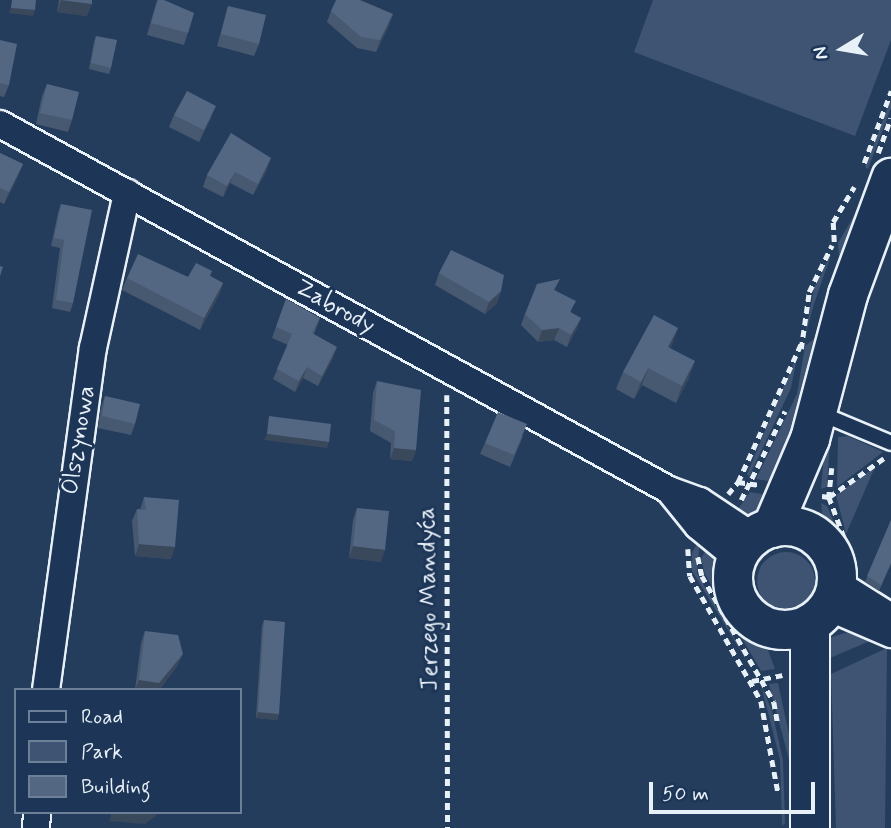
<!DOCTYPE html>
<html>
<head>
<meta charset="utf-8">
<style>
	body { margin:0 }
	#map { position:relative; width:891px; height:828px; overflow:hidden; background:#253d5d; font-family:Mynerve,sans-serif }
	div>[style] { position:absolute }
	.green>* { inset:0; background:#3e5472 }
	.round { border-radius:50% }
	.path>* { height:4.5px; margin-top:-2.25px; transform-origin:0; background:repeating-linear-gradient(90deg,#e8f1f8 0 7px,transparent 0 12px) }
	.roads { filter:drop-shadow(2px 0 #e8f1f8) drop-shadow(-2px 0 #e8f1f8) drop-shadow(0 2px #e8f1f8) drop-shadow(0 -2px #e8f1f8) }
	.lane>* { height:14px; margin:-7px; padding:0 7px; transform-origin:7px; border-radius:7px; background:#1d3557 }
	.street>* { height:26px; margin:-13px; padding:0 13px; transform-origin:13px; border-radius:13px; background:#1d3557 }
	.secondary>* { height:38px; margin:-19px; padding:0 19px; transform-origin:19px; border-radius:19px; background:#1d3557 }
	.secondary>.ring { margin:-19px; padding:0; box-sizing:content-box; background:none; border:38px solid #1d3557; border-radius:50% }
	.wall>* { inset:0; background:#475970 }
	.shaded-wall>* { inset:0; background:#3a485b }
	.building>* { inset:0; background:#536782 }
	span { translate:-50% -50%; white-space:nowrap; text-align:center; line-height:1.15; -webkit-text-stroke:6px #1d3557; paint-order:stroke }
	.street-label { font-size:24px; color:#e8f1f8 }
	.legend { position:absolute; left:14px; top:688px; width:228px; height:126px; box-sizing:border-box; background:#1d3557; border:2px solid #6e8097; margin:0; padding:9px 12px; list-style:none; font-size:21px; color:#e8f1f8 }
	.legend li { display:flex; align-items:center; gap:14px; height:35px }
	.legend b { width:35px; border:2px solid #6e8097 }
	.north { position:absolute; left:807px; top:14px; width:70px; height:70px; -webkit-text-stroke:5px #1d3557; paint-order:stroke; rotate:259deg; font-size:19px; font-weight:700; line-height:28px; text-align:center; color:#e8f1f8 }
	.north::after { content:''; display:block; margin:auto; width:24px; height:32px; background:#e8f1f8; clip-path:polygon(50% 0,100% 100%,50% 72%,0 100%) }
	.scale { position:absolute; left:649px; top:782px; width:166px; height:32px; box-sizing:border-box; border:4px solid #e8f1f8; border-top:0; padding-left:9px; font-size:21px; line-height:24px; white-space:nowrap; color:#e8f1f8; -webkit-text-stroke:5px #1d3557; paint-order:stroke }
</style>
</head>
<body>
<div id="map">
	<div class="green">
		<i style="clip-path:polygon(653px 0,891px 0,891px 40px,855px 136px,634px 52px)"></i>
		<i style="clip-path:polygon(891px 99px,891px 108px,868px 169px,865px 167px)"></i>
		<i style="clip-path:polygon(865px 197px,861px 215px,839px 257px,838px 243px)"></i>
		<i style="clip-path:polygon(831px 255px,814px 304px,805px 336px,814px 288px)"></i>
		<i style="clip-path:polygon(814px 339px,783px 483px,756px 479px,797px 394px,805px 346px)"></i>
		<i style="clip-path:polygon(798px 352px,791px 388px,749px 477px,747px 474px)"></i>
		<i style="clip-path:polygon(848px 436px,883px 452px,837px 487px,838px 437px)"></i>
		<i style="clip-path:polygon(830px 441px,827px 487px,821px 489px,824px 454px)"></i>
		<i style="clip-path:polygon(875px 467px,846px 534px,836px 495px)"></i>
		<i style="clip-path:polygon(750px 492px,779px 497px,759px 518px,734px 515px)"></i>
		<i style="clip-path:polygon(821px 503px,827px 506px,861px 589px,848px 580px,824px 529px)"></i>
		<i style="clip-path:polygon(700px 538px,697px 573px,753px 671px,692px 571px,692px 553px)"></i>
		<i style="clip-path:polygon(708px 546px,722px 564px,730px 605px,766px 645px,775px 669px,761px 671px,705px 574px,701px 559px)"></i>
		<i class="round" style="left:757px;top:552px;width:58px;height:58px"></i>
		<i style="clip-path:polygon(855px 630px,877px 638px,818px 663px,829px 638px)"></i>
		<i style="clip-path:polygon(887px 648px,885px 828px,836px 828px,831px 674px)"></i>
		<i style="clip-path:polygon(778px 683px,795px 762px,792px 771px,769px 684px)"></i>
		<i style="clip-path:polygon(761px 685px,772px 711px,783px 760px,785px 823px,782px 826px,780px 760px)"></i>
	</div>
	<div class="path">
		<i style="left:878px;top:153px;width:37px;rotate:-70deg"></i>
		<i style="left:864px;top:163px;width:77px;rotate:-69.4deg"></i>
		<i style="left:834px;top:242px;width:20px;rotate:-93deg"></i>
		<i style="left:833px;top:222px;width:41px;rotate:-59deg"></i>
		<i style="left:801px;top:349px;width:58px;rotate:-82deg"></i>
		<i style="left:809px;top:292px;width:52px;rotate:-63.9deg"></i>
		<i style="left:447px;top:395px;width:433px;rotate:89.9deg"></i>
		<i style="left:832px;top:468px;width:29px;rotate:96deg"></i>
		<i style="left:829px;top:497px;width:67px;rotate:-35.3deg"></i>
		<i style="left:738px;top:482px;width:152px;rotate:-65.5deg"></i>
		<i style="left:728px;top:494px;width:16px;rotate:-50deg"></i>
		<i style="left:738px;top:482px;width:22px;rotate:8deg"></i>
		<i style="left:822px;top:496px;width:7px;rotate:8deg"></i>
		<i style="left:829px;top:497px;width:74px;rotate:69.4deg"></i>
		<i style="left:741px;top:500px;width:99px;rotate:-63.7deg"></i>
		<i style="left:688px;top:549px;width:27px;rotate:86deg"></i>
		<i style="left:690px;top:576px;width:144px;rotate:60.4deg"></i>
		<i style="left:761px;top:701px;width:93px;rotate:79.4deg"></i>
		<i style="left:698px;top:557px;width:19px;rotate:78deg"></i>
		<i style="left:702px;top:576px;width:145px;rotate:60.3deg"></i>
		<i style="left:774px;top:702px;width:22px;rotate:80deg"></i>
		<i style="left:752px;top:681px;width:31px;rotate:-11deg"></i>
	</div>
	<div class="roads">
		<div class="lane">
			<i style="left:817px;top:412px;width:80px;rotate:22.7deg"></i>
		</div>
		<div class="street">
			<i style="left:0;top:124px;width:763px;rotate:28.68deg"></i>
			<i style="left:669px;top:490px;width:33px;rotate:20deg"></i>
			<i style="left:700px;top:501px;width:65px;rotate:33.7deg"></i>
			<i style="left:669px;top:490px;width:46px;rotate:51.1deg"></i>
			<i style="left:698px;top:526px;width:50px;rotate:39.4deg"></i>
			<i style="left:837px;top:583px;width:64px;rotate:32.2deg"></i>
			<i style="left:828px;top:607px;width:69px;rotate:23.2deg"></i>
			<i style="left:46px;top:690px;width:345px;rotate:-82.2deg"></i>
			<i style="left:93px;top:348px;width:159px;rotate:-77.6deg"></i>
			<i style="left:36px;top:828px;width:16px;rotate:-86deg"></i>
		</div>
		<div class="secondary">
			<i class="ring" style="left:733px;top:526px;width:66px;height:66px"></i>
			<i style="left:772px;top:528px;width:97px;rotate:-66.9deg"></i>
			<i style="left:810px;top:439px;width:149px;rotate:-75.2deg"></i>
			<i style="left:848px;top:295px;width:125px;rotate:-69.8deg"></i>
			<i style="left:810px;top:624px;width:204px;rotate:90deg"></i>
		</div>
	</div>
	<div class="wall">
		<i style="clip-path:polygon(59px 0,92px 0,87px 16px,57px 12px)"></i>
		<i style="clip-path:polygon(157px 0,194px 13px,184px 45px,147px 35px)"></i>
		<i style="clip-path:polygon(228px 6px,259px 44px,254px 56px,217px 46px)"></i>
		<i style="clip-path:polygon(331px 11px,389px 26px,376px 52px,357px 48px,327px 22px)"></i>
		<i style="clip-path:polygon(96px 36px,111px 68px,109px 74px,89px 69px,94px 42px)"></i>
		<i style="clip-path:polygon(0 40px,9px 85px,4px 97px,0 96px)"></i>
		<i style="clip-path:polygon(47px 84px,72px 120px,68px 132px,36px 124px,42px 96px)"></i>
		<i style="clip-path:polygon(174px 115px,211px 118px,199px 142px,169px 127px)"></i>
		<i style="clip-path:polygon(231px 133px,267px 170px,253px 195px,230px 183px,223px 197px,203px 187px,207px 175px)"></i>
		<i style="clip-path:polygon(0 153px,23px 164px,18px 176px,4px 204px,0 202px)"></i>
		<i style="clip-path:polygon(61px 204px,73px 303px,70px 312px,52px 308px,60px 248px,51px 246px,58px 213px)"></i>
		<i style="clip-path:polygon(439px 273px,501px 291px,497px 303px,485px 314px,435px 285px)"></i>
		<i style="clip-path:polygon(210px 276px,223px 283px,219px 295px,200px 330px,122px 290px,127px 278px)"></i>
		<i style="clip-path:polygon(556px 290px,572px 313px,581px 318px,576px 330px,567px 347px,554px 340px,538px 342px,521px 325px,525px 314px)"></i>
		<i style="clip-path:polygon(286px 299px,320px 318px,314px 334px,333px 358px,318px 386px,303px 378px,295px 392px,273px 379px,288px 345px,272px 338px)"></i>
		<i style="clip-path:polygon(678px 328px,670px 348px,689px 378px,676px 403px,642px 385px,634px 399px,616px 389px,623px 372px)"></i>
		<i style="clip-path:polygon(377px 381px,416px 450px,412px 461px,390px 459px,391px 443px,370px 431px,373px 393px)"></i>
		<i style="clip-path:polygon(105px 396px,135px 424px,131px 435px,98px 428px,101px 408px)"></i>
		<i style="clip-path:polygon(523px 436px,510px 467px,480px 454px,485px 443px)"></i>
		<i style="clip-path:polygon(144px 497px,171px 559px,135px 556px,132px 521px,137px 509px,140px 510px)"></i>
		<i style="clip-path:polygon(357px 508px,381px 562px,349px 558px,353px 520px)"></i>
		<i style="clip-path:polygon(891px 520px,891px 564px,879px 591px,865px 582px)"></i>
		<i style="clip-path:polygon(264px 620px,279px 714px,277px 720px,256px 718px,262px 626px)"></i>
		<i style="clip-path:polygon(145px 631px,178px 665px,159px 690px,135px 690px,141px 643px)"></i>
	</div>
	<div class="shaded-wall">
		<i style="clip-path:polygon(61px 0,92px 4px,87px 16px,57px 12px)"></i>
		<i style="clip-path:polygon(11px 8px,35px 10px,33px 16px,9px 13px)"></i>
		<i style="clip-path:polygon(393px 14px,389px 26px,376px 52px,380px 40px)"></i>
		<i style="clip-path:polygon(216px 106px,211px 118px,199px 142px,204px 130px)"></i>
		<i style="clip-path:polygon(271px 158px,267px 170px,253px 195px,258px 184px)"></i>
		<i style="clip-path:polygon(23px 164px,18px 176px,4px 204px,9px 192px)"></i>
		<i style="clip-path:polygon(235px 172px,230px 183px,223px 197px,227px 186px)"></i>
		<i style="clip-path:polygon(223px 283px,219px 295px,200px 330px,204px 318px)"></i>
		<i style="clip-path:polygon(501px 291px,497px 303px,485px 314px,489px 302px)"></i>
		<i style="clip-path:polygon(581px 318px,576px 330px,567px 347px,571px 335px)"></i>
		<i style="clip-path:polygon(559px 328px,554px 340px,538px 342px,542px 330px)"></i>
		<i style="clip-path:polygon(678px 328px,672px 345px,661px 364px,668px 347px)"></i>
		<i style="clip-path:polygon(337px 347px,333px 358px,318px 386px,322px 376px)"></i>
		<i style="clip-path:polygon(695px 361px,689px 378px,676px 403px,682px 386px)"></i>
		<i style="clip-path:polygon(307px 367px,303px 378px,295px 392px,299px 381px)"></i>
		<i style="clip-path:polygon(648px 368px,642px 385px,634px 399px,641px 382px)"></i>
		<i style="clip-path:polygon(267px 434px,329px 442px,327px 448px,264px 440px)"></i>
		<i style="clip-path:polygon(394px 448px,416px 450px,412px 461px,390px 459px)"></i>
		<i style="clip-path:polygon(139px 544px,175px 547px,171px 559px,135px 556px)"></i>
		<i style="clip-path:polygon(353px 546px,385px 550px,381px 562px,349px 558px)"></i>
		<i style="clip-path:polygon(183px 654px,178px 665px,159px 690px,135px 690px,139px 680px)"></i>
		<i style="clip-path:polygon(258px 712px,279px 714px,277px 720px,256px 718px)"></i>
		<i style="clip-path:polygon(112px 812px,157px 812px,156px 816px,145px 824px,109px 821px)"></i>
	</div>
	<div class="building">
		<i style="clip-path:polygon(12px 0,36px 0,35px 10px,11px 8px)"></i>
		<i style="clip-path:polygon(61px 0,92px 0,92px 4px)"></i>
		<i style="clip-path:polygon(158px 0,164px 0,194px 13px,188px 33px,151px 23px)"></i>
		<i style="clip-path:polygon(336px 0,360px 0,393px 14px,380px 40px,361px 37px,331px 11px)"></i>
		<i style="clip-path:polygon(228px 6px,266px 15px,259px 44px,221px 34px)"></i>
		<i style="clip-path:polygon(96px 36px,117px 40px,111px 68px,91px 63px)"></i>
		<i style="clip-path:polygon(0 40px,17px 44px,9px 85px,0 83px)"></i>
		<i style="clip-path:polygon(47px 84px,79px 92px,72px 120px,40px 113px)"></i>
		<i style="clip-path:polygon(187px 91px,216px 106px,204px 130px,174px 115px)"></i>
		<i style="clip-path:polygon(231px 133px,271px 158px,258px 184px,235px 172px,227px 186px,207px 175px)"></i>
		<i style="clip-path:polygon(0 153px,23px 164px,9px 192px,0 188px)"></i>
		<i style="clip-path:polygon(61px 204px,92px 210px,73px 303px,56px 300px,64px 240px,54px 238px)"></i>
		<i style="clip-path:polygon(451px 250px,504px 275px,501px 291px,489px 302px,439px 273px)"></i>
		<i style="clip-path:polygon(138px 254px,188px 277px,196px 263px,212px 271px,210px 276px,223px 283px,204px 318px,127px 278px)"></i>
		<i style="clip-path:polygon(0 266px,3px 267px,0 276px)"></i>
		<i style="clip-path:polygon(560px 279px,554px 290px,576px 301px,570px 312px,581px 318px,571px 335px,559px 328px,542px 330px,525px 314px,537px 284px)"></i>
		<i style="clip-path:polygon(286px 299px,320px 318px,312px 333px,337px 347px,322px 376px,307px 367px,299px 381px,277px 369px,292px 334px,276px 327px)"></i>
		<i style="clip-path:polygon(654px 315px,678px 328px,668px 347px,695px 361px,682px 386px,648px 368px,641px 382px,623px 372px)"></i>
		<i style="clip-path:polygon(377px 381px,421px 390px,416px 450px,394px 448px,395px 431px,374px 420px)"></i>
		<i style="clip-path:polygon(105px 396px,140px 404px,135px 424px,102px 416px)"></i>
		<i style="clip-path:polygon(498px 412px,527px 424px,514px 455px,485px 443px)"></i>
		<i style="clip-path:polygon(269px 416px,331px 424px,329px 442px,267px 434px)"></i>
		<i style="clip-path:polygon(144px 497px,179px 500px,175px 547px,139px 544px,137px 509px,146px 510px)"></i>
		<i style="clip-path:polygon(357px 508px,389px 511px,385px 550px,353px 546px)"></i>
		<i style="clip-path:polygon(891px 520px,891px 563px,881px 585px,867px 576px)"></i>
		<i style="clip-path:polygon(264px 620px,285px 622px,279px 714px,258px 712px)"></i>
		<i style="clip-path:polygon(145px 631px,178px 635px,183px 654px,159px 683px,139px 680px)"></i>
	</div>
	<div class="street-label">
		<span style="left:335px;top:307px;rotate:29deg">Zabrody</span>
		<span style="left:79px;top:440px;rotate:-81deg">Olszynowa</span>
		<span style="left:429px;top:599px;rotate:-91deg">Jerzego Mandyća</span>
	</div>
	<ul class="legend">
	<li><b style="height:9px;background:#1d3557"></b>Road</li>
	<li><b style="height:19px;background:#3e5472"></b>Park</li>
	<li><b style="height:19px;background:#536782"></b>Building</li>
	</ul>
	<div class="north">N</div>
	<div class="scale">50 m</div>
</div>
</body>
</html>
